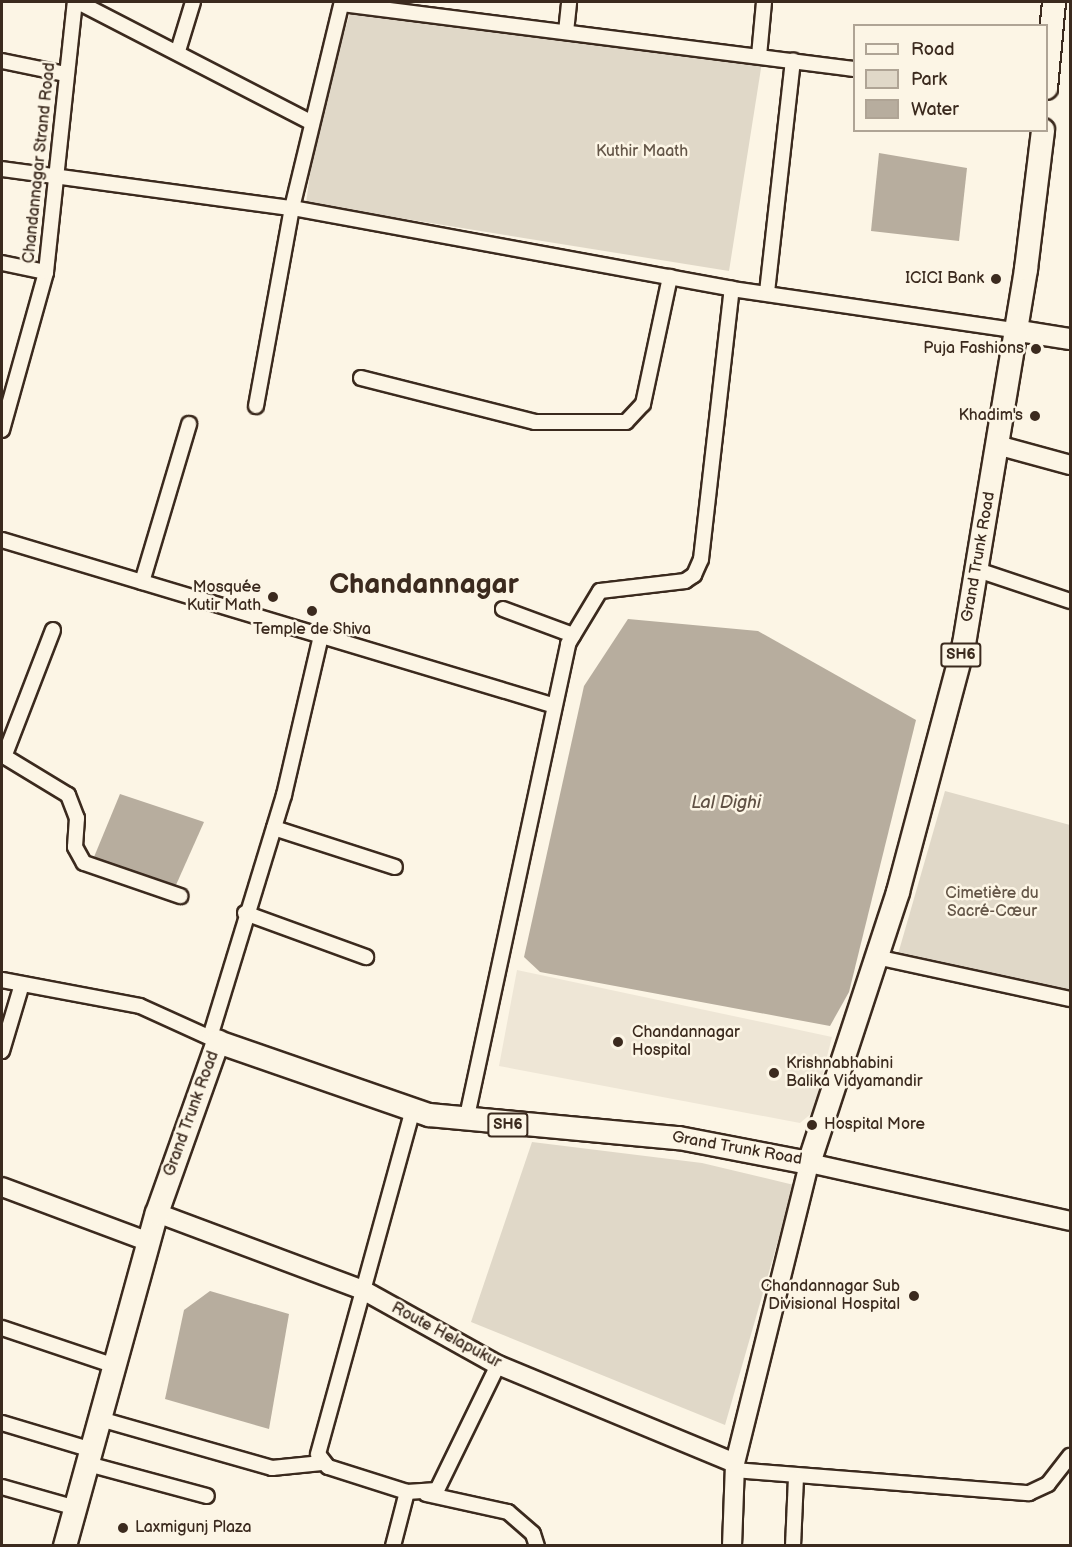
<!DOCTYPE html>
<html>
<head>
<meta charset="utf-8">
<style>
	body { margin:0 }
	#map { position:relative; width:1072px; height:1547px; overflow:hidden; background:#fcf5e5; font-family:"Balsamiq Sans",sans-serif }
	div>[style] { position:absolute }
	.built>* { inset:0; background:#eee6d6 }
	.green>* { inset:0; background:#e0d8c8 }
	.water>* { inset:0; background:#b7ad9e }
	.roads { filter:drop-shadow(2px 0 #3b2a1e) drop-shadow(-2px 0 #3b2a1e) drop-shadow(0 2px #3b2a1e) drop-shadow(0 -2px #3b2a1e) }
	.minor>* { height:14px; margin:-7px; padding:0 7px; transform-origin:7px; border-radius:7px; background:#fcf5e5 }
	.tertiary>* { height:18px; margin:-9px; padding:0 9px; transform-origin:9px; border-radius:9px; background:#fcf5e5 }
	.secondary>* { height:20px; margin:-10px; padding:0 10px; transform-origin:10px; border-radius:10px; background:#fcf5e5 }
	.primary>* { height:22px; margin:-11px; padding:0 11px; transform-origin:11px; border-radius:11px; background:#fcf5e5 }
	.dots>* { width:16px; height:16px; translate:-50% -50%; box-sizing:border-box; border:3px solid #fcf5e5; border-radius:50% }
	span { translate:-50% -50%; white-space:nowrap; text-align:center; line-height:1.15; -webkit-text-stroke:5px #fcf5e5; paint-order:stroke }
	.shield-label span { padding:2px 4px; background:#fcf5e5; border:2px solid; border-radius:4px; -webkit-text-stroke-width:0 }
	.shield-label { font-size:15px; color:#3b2a1e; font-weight:700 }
	.park-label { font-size:16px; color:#645648 }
	.street-label { font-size:16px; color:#3b2a1e }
	.poi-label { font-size:16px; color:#3b2a1e }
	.right { translate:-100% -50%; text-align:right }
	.left { translate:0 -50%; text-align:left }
	.water-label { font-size:18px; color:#605144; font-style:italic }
	.town-label { font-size:28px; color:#3b2a1e; font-weight:700 }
	.frame { position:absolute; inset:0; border:3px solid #3b2a1e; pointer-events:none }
	.legend { position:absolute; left:853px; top:24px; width:195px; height:108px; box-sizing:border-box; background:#fcf5e5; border:2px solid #afa495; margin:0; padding:8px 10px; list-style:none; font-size:18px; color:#3b2a1e }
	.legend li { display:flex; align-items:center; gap:12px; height:30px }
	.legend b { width:30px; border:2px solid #afa495 }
</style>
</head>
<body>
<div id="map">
	<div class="built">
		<i style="clip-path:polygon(517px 970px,832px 1037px,813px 1112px,800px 1123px,499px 1066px)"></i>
	</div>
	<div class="green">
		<i style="clip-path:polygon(350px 13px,762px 62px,729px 271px,306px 203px,317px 123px)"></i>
		<i style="clip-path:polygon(945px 791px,1070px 825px,1070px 1001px,896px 961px)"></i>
		<i style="clip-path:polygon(532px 1142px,702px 1163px,794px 1185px,725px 1425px,471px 1322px)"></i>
	</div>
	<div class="water">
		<i style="clip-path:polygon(879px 153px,967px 168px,959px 241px,871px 231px)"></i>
		<i style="clip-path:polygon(628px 619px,758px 631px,916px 720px,849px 992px,830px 1026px,540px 972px,524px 957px,584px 686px)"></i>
		<i style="clip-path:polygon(120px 794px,204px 822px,176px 885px,94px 857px)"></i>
		<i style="clip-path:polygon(210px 1291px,289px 1314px,269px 1429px,165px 1399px,184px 1310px)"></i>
	</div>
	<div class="roads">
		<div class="minor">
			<i style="left:78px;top:2px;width:261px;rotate:27.3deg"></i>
			<i style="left:342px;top:4px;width:516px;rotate:7.24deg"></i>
			<i style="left:566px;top:32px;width:30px;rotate:-84deg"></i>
			<i style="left:178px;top:51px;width:51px;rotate:-73deg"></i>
			<i style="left:759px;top:56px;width:54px;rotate:-84.7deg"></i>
			<i style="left:2px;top:61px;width:64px;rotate:11.7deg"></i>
			<i style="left:2px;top:169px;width:293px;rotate:7.7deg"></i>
			<i style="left:292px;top:208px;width:447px;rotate:10.4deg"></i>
			<i style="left:732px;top:289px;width:284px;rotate:8.3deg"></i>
			<i style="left:2px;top:263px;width:45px;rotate:11.6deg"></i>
			<i style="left:767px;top:292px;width:233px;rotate:-83.6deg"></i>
			<i style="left:361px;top:378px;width:179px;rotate:14.2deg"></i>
			<i style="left:535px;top:422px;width:91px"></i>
			<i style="left:626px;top:422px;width:25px;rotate:-47deg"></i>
			<i style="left:643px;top:404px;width:130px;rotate:-78deg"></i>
			<i style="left:256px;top:406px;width:201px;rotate:-79.7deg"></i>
			<i style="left:292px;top:208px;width:212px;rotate:-76.4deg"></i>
			<i style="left:2px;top:430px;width:164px;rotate:-74.4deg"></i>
			<i style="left:46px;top:272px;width:272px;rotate:-83.9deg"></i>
			<i style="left:2px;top:540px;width:574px;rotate:16.7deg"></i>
			<i style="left:978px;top:570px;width:97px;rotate:18.6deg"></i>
			<i style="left:142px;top:582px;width:165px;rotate:-73.4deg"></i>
			<i style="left:503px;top:609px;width:75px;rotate:20.4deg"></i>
			<i style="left:2px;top:755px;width:77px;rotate:31.2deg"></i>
			<i style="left:68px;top:795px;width:25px;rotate:69deg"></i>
			<i style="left:77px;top:818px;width:29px;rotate:94deg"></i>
			<i style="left:75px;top:847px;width:18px;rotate:61deg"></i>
			<i style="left:84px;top:863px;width:102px;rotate:19deg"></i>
			<i style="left:4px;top:757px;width:136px;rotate:-68.9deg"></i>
			<i style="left:274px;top:828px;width:127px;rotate:17.9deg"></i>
			<i style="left:245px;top:913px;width:129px;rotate:20deg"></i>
			<i style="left:876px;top:957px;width:198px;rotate:12.2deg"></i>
			<i style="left:2px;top:980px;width:140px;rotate:10.7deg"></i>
			<i style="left:140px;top:1006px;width:85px;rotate:24.4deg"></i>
			<i style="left:210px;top:1037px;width:253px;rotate:-73deg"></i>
			<i style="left:284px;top:795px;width:163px;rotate:-76.9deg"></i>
			<i style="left:2px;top:1051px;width:70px;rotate:-73.4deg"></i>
			<i style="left:466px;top:1121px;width:488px;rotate:-77.9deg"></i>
			<i style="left:568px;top:644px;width:62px;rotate:-58.9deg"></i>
			<i style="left:600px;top:591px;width:86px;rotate:-6.7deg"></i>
			<i style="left:685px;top:581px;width:11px;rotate:-34deg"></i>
			<i style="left:694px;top:575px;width:17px;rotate:-66deg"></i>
			<i style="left:701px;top:559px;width:272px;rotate:-83.5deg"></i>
			<i style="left:2px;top:1328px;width:119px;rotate:18.6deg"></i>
			<i style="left:100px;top:1419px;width:179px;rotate:15.9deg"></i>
			<i style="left:272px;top:1468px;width:50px;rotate:-5.7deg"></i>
			<i style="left:2px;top:1423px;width:94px;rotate:16.7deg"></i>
			<i style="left:88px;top:1464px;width:123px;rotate:15.1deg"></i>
			<i style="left:734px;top:1470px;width:296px;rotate:4.5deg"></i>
			<i style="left:1029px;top:1493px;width:21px;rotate:-25deg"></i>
			<i style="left:1048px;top:1484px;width:36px;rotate:-52deg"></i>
			<i style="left:2px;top:1487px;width:77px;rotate:15.8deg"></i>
			<i style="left:407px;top:1492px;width:83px;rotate:-162.4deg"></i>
			<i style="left:328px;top:1467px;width:16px;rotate:-128deg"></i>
			<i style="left:318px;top:1454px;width:357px;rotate:-74.6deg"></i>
			<i style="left:426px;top:1494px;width:84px;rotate:12.4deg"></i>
			<i style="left:508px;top:1512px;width:33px;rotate:41deg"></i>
			<i style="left:533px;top:1534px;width:13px;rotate:72deg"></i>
			<i style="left:393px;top:1546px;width:56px;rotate:-75.5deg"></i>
			<i style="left:407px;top:1492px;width:30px;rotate:-4deg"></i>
			<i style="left:437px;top:1490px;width:139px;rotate:-64deg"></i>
			<i style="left:793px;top:1546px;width:68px;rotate:-87.5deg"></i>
		</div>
		<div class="tertiary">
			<i style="left:997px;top:445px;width:76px;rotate:15.3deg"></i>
			<i style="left:2px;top:1187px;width:157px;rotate:20.5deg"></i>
			<i style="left:157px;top:1213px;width:220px;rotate:20.5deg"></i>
			<i style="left:363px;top:1290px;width:154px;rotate:29.1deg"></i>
			<i style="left:498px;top:1365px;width:256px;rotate:22.5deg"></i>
			<i style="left:732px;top:1546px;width:83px;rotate:-87.9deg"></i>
			<i style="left:735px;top:1463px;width:309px;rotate:-76.1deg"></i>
			<i style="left:809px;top:1163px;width:267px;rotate:12.5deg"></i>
		</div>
		<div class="secondary">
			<i style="left:1013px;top:330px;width:58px;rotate:9deg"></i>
		</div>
		<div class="primary">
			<i style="left:1046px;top:88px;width:86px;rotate:-84.7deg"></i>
			<i style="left:65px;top:1546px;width:345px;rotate:-74.6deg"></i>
			<i style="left:157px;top:1213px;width:182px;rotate:-70.4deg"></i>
			<i style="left:218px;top:1042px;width:223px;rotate:19.1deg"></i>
			<i style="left:429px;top:1115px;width:251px;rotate:5.3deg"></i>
			<i style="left:679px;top:1138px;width:132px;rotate:10.9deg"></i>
			<i style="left:809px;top:1163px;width:285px;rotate:-71.8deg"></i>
			<i style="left:898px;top:892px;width:257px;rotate:-75.1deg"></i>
			<i style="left:964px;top:644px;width:380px;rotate:-80.6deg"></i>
			<i style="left:1026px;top:269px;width:140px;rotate:-83deg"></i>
		</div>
	</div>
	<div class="dots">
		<i style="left:996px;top:279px;background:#3b2a1e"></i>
		<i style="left:1036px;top:349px;background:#3b2a1e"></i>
		<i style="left:1035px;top:416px;background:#3b2a1e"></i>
		<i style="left:273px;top:597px;background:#3b2a1e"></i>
		<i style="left:312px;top:611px;background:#3b2a1e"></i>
		<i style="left:618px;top:1042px;background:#3b2a1e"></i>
		<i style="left:774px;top:1073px;background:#3b2a1e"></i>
		<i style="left:812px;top:1125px;background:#3b2a1e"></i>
		<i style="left:914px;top:1296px;background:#3b2a1e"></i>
		<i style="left:123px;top:1528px;background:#3b2a1e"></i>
	</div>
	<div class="shield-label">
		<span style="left:961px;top:655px">SH6</span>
		<span style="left:508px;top:1125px">SH6</span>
	</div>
	<div class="park-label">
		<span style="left:642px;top:152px">Kuthir Maath</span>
		<span style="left:992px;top:903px">Cimetière du<br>Sacré-Cœur</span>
	</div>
	<div class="street-label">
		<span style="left:40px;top:163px;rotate:-84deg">Chandannagar Strand Road</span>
		<span style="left:979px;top:557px;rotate:-80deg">Grand Trunk Road</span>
		<span style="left:192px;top:1114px;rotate:-70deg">Grand Trunk Road</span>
		<span style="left:737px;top:1149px;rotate:10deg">Grand Trunk Road</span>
		<span style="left:446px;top:1336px;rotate:28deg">Route Helapukur</span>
	</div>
	<div class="poi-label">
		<span class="right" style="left:984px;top:279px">ICICI Bank</span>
		<span class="right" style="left:1024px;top:349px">Puja Fashions</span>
		<span class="right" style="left:1023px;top:416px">Khadim's</span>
		<span class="right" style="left:261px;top:597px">Mosquée<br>Kutir Math</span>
		<span style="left:312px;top:630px">Temple de Shiva</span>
		<span class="left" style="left:632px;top:1042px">Chandannagar<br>Hospital</span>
		<span class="left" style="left:786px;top:1073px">Krishnabhabini<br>Balika Vidyamandir</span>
		<span class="left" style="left:824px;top:1125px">Hospital More</span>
		<span class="right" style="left:900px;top:1296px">Chandannagar Sub<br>Divisional Hospital</span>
		<span class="left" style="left:135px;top:1528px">Laxmigunj Plaza</span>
	</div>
	<div class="water-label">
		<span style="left:726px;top:803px">Lal Dighi</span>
	</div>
	<div class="town-label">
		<span style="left:424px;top:585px">Chandannagar</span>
	</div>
	<div class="frame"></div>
	<ul class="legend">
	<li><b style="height:8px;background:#fcf5e5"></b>Road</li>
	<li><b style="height:16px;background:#e0d8c8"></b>Park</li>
	<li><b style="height:16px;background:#b7ad9e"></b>Water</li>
	</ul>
</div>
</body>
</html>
